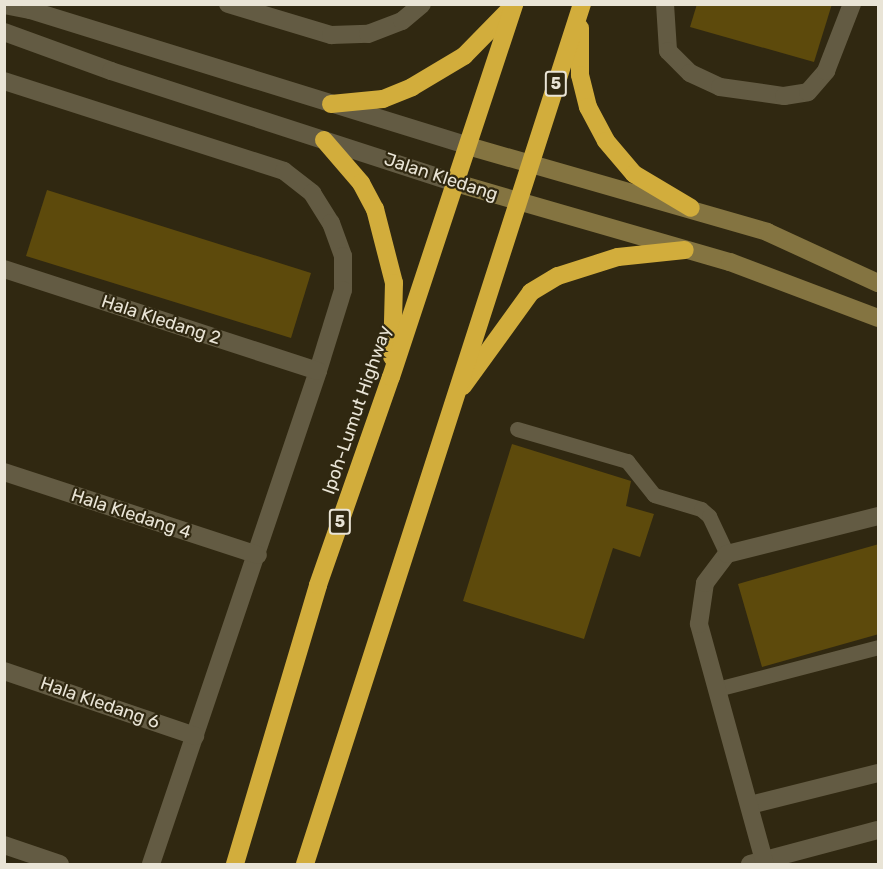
<!DOCTYPE html>
<html>
<head>
<meta charset="utf-8">
<style>
	body { margin:0 }
	#map { position:relative; width:883px; height:869px; overflow:hidden; background:#302811; font-family:Rubik,sans-serif }
	div>[style] { position:absolute }
	.building>* { inset:0; background:#5d4a0c }
	.lane>* { height:15px; margin:-7.5px; padding:0 7.5px; transform-origin:7.5px; border-radius:7.5px; background:#635b43 }
	.street>* { height:18px; margin:-9px; padding:0 9px; transform-origin:9px; border-radius:9px; background:#635b43 }
	.secondary>* { height:18px; margin:-9px; padding:0 9px; transform-origin:9px; border-radius:9px; background:#847441 }
	.highway>* { height:18px; margin:-9px; padding:0 9px; transform-origin:9px; border-radius:9px; background:#d2ad3c }
	span { translate:-50% -50%; white-space:nowrap; text-align:center; line-height:1.15; -webkit-text-stroke:4.5px #302811; paint-order:stroke }
	.shield-label span { padding:2px 4px; background:#302811; border:2px solid; border-radius:4px; -webkit-text-stroke-width:0 }
	.shield-label { font-size:16px; color:#e9e4d6; font-weight:700 }
	.street-label { font-size:18px; color:#e9e4d6 }
	.frame { position:absolute; inset:0; border:6px solid #e9e4d6; pointer-events:none }
</style>
</head>
<body>
<div id="map">
	<div class="building">
		<i style="clip-path:polygon(697px 4px,832px 4px,814px 62px,690px 27px)"></i>
		<i style="clip-path:polygon(47px 190px,311px 273px,291px 338px,26px 256px)"></i>
		<i style="clip-path:polygon(512px 444px,631px 481px,626px 506px,654px 514px,640px 557px,613px 548px,584px 639px,463px 601px)"></i>
		<i style="clip-path:polygon(879px 544px,879px 634px,762px 667px,738px 584px)"></i>
	</div>
	<div class="lane">
		<i style="left:517px;top:429px;width:115px;rotate:16.2deg"></i>
		<i style="left:627px;top:461px;width:43px;rotate:51.5deg"></i>
		<i style="left:654px;top:495px;width:49px;rotate:16.6deg"></i>
		<i style="left:701px;top:509px;width:11px;rotate:41deg"></i>
		<i style="left:709px;top:516px;width:42px;rotate:64.7deg"></i>
		<i style="left:717px;top:689px;width:166px;rotate:-14.6deg"></i>
	</div>
	<div class="street">
		<i style="left:228px;top:4px;width:108px;rotate:16.8deg"></i>
		<i style="left:331px;top:35px;width:37px;rotate:-2deg"></i>
		<i style="left:368px;top:34px;width:36px;rotate:-21deg"></i>
		<i style="left:402px;top:21px;width:26px;rotate:-40deg"></i>
		<i style="left:665px;top:4px;width:47px;rotate:86.3deg"></i>
		<i style="left:668px;top:51px;width:31px;rotate:45deg"></i>
		<i style="left:690px;top:73px;width:33px;rotate:25deg"></i>
		<i style="left:720px;top:87px;width:65px;rotate:8deg"></i>
		<i style="left:784px;top:96px;width:24px;rotate:-9deg"></i>
		<i style="left:808px;top:92px;width:28px;rotate:-49deg"></i>
		<i style="left:826px;top:71px;width:72px;rotate:-68.8deg"></i>
		<i style="left:4px;top:5px;width:26px;rotate:11deg"></i>
		<i style="left:30px;top:10px;width:459px;rotate:17.2deg"></i>
		<i style="left:4px;top:32px;width:114px;rotate:20deg"></i>
		<i style="left:111px;top:71px;width:363px;rotate:18deg"></i>
		<i style="left:4px;top:81px;width:294px;rotate:17.8deg"></i>
		<i style="left:284px;top:171px;width:36px;rotate:38deg"></i>
		<i style="left:312px;top:193px;width:36px;rotate:58deg"></i>
		<i style="left:331px;top:223px;width:35px;rotate:70deg"></i>
		<i style="left:343px;top:256px;width:34px;rotate:90deg"></i>
		<i style="left:343px;top:290px;width:85px;rotate:107.2deg"></i>
		<i style="left:318px;top:371px;width:521px;rotate:108.71deg"></i>
		<i style="left:4px;top:269px;width:330px;rotate:18deg"></i>
		<i style="left:4px;top:472px;width:267px;rotate:18.1deg"></i>
		<i style="left:4px;top:671px;width:202px;rotate:18.8deg"></i>
		<i style="left:750px;top:805px;width:132px;rotate:-14deg"></i>
		<i style="left:4px;top:845px;width:59px;rotate:18.7deg"></i>
		<i style="left:750px;top:864px;width:132px;rotate:-14.9deg"></i>
		<i style="left:765px;top:864px;width:249px;rotate:-105.4deg"></i>
		<i style="left:699px;top:624px;width:41px;rotate:-81.7deg"></i>
		<i style="left:705px;top:583px;width:36px;rotate:-53deg"></i>
		<i style="left:727px;top:554px;width:156px;rotate:-14.1deg"></i>
	</div>
	<div class="secondary">
		<i style="left:468px;top:146px;width:311px;rotate:16deg"></i>
		<i style="left:767px;top:232px;width:122px;rotate:24.7deg"></i>
		<i style="left:456px;top:183px;width:285px;rotate:16.1deg"></i>
		<i style="left:730px;top:262px;width:158px;rotate:20.7deg"></i>
	</div>
	<div class="highway">
		<i style="left:580px;top:28px;width:47px;rotate:90deg"></i>
		<i style="left:580px;top:75px;width:33px;rotate:76deg"></i>
		<i style="left:588px;top:107px;width:38px;rotate:62deg"></i>
		<i style="left:606px;top:141px;width:43px;rotate:49.7deg"></i>
		<i style="left:634px;top:174px;width:66px;rotate:30.8deg"></i>
		<i style="left:331px;top:104px;width:52px;rotate:-5.5deg"></i>
		<i style="left:383px;top:99px;width:31px;rotate:-22deg"></i>
		<i style="left:412px;top:87px;width:61px;rotate:-30.8deg"></i>
		<i style="left:464px;top:56px;width:64px;rotate:-45.6deg"></i>
		<i style="left:324px;top:140px;width:57px;rotate:49.3deg"></i>
		<i style="left:361px;top:183px;width:30px;rotate:62deg"></i>
		<i style="left:375px;top:209px;width:76px;rotate:75.6deg"></i>
		<i style="left:394px;top:283px;width:74px;rotate:91.5deg"></i>
		<i style="left:463px;top:386px;width:116px;rotate:-54.1deg"></i>
		<i style="left:531px;top:292px;width:31px;rotate:-31deg"></i>
		<i style="left:558px;top:276px;width:63px;rotate:-17.6deg"></i>
		<i style="left:618px;top:257px;width:67px;rotate:-6deg"></i>
		<i style="left:235px;top:864px;width:291px;rotate:-73.4deg"></i>
		<i style="left:318px;top:585px;width:220px;rotate:-70.7deg"></i>
		<i style="left:391px;top:377px;width:393px;rotate:-71.7deg"></i>
		<i style="left:305px;top:864px;width:904px;rotate:-72.15deg"></i>
	</div>
	<div class="shield-label">
		<span style="left:556px;top:84px">5</span>
		<span style="left:340px;top:522px">5</span>
	</div>
	<div class="street-label">
		<span style="left:441px;top:177px;rotate:18deg">Jalan Kledang</span>
		<span style="left:161px;top:320px;rotate:18deg">Hala Kledang 2</span>
		<span style="left:357px;top:410px;rotate:-71deg">Ipoh-Lumut Highway</span>
		<span style="left:131px;top:514px;rotate:18deg">Hala Kledang 4</span>
		<span style="left:100px;top:703px;rotate:19deg">Hala Kledang 6</span>
	</div>
	<div class="frame"></div>
</div>
</body>
</html>
